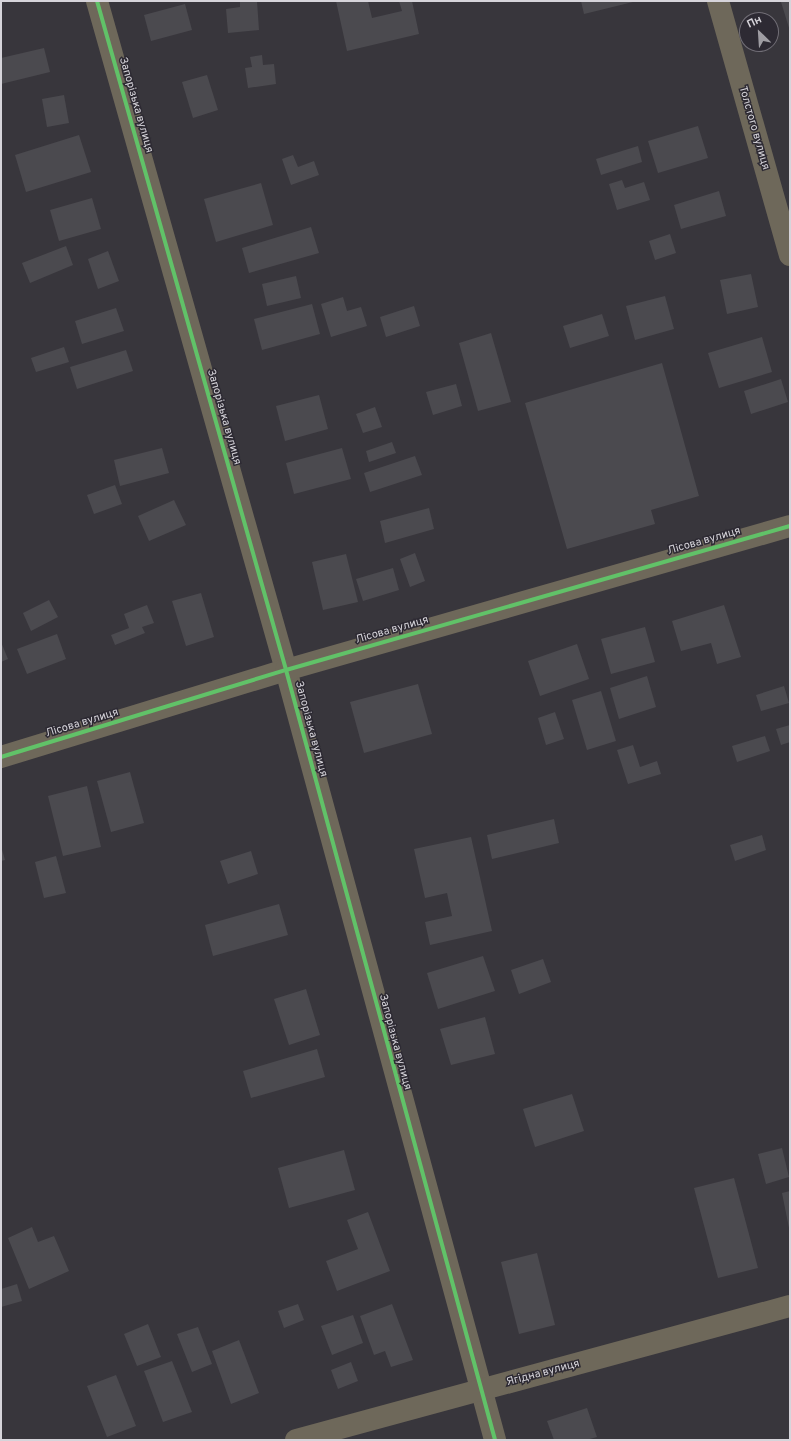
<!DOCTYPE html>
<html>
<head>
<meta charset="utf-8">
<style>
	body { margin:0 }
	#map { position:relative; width:791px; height:1441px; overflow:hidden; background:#38363c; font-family:Overpass,sans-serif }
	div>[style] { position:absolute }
	.building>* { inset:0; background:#4b4a4f }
	.minor>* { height:22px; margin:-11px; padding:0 11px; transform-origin:11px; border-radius:11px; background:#6e685a }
	.cycleway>* { height:4px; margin:-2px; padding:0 2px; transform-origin:2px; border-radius:2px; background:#61c268 }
	span { translate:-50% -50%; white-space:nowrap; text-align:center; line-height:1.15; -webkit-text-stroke:3px #2d2a33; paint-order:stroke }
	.street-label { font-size:11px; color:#d6d4da }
	.frame { position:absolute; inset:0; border:2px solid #d6d4da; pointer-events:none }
	.north { position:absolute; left:739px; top:12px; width:40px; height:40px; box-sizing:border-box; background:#2d2a33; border:1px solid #716e76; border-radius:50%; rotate:335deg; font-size:11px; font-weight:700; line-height:16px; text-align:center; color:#d6d4da }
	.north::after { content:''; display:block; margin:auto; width:14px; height:18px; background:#9f9da3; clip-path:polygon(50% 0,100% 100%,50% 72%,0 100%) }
</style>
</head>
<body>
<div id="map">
	<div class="building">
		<i style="clip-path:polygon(240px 1px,257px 1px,259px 30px,228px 33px,226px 9px,240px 7px)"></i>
		<i style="clip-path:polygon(336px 1px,368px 1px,372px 18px,402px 11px,399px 1px,412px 1px,419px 34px,347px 51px)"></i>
		<i style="clip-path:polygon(581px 1px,633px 1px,633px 2px,584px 14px)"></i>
		<i style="clip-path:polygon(785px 1px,790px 1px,790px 31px,781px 2px)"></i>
		<i style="clip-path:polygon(185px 4px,192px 30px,151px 41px,144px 15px)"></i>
		<i style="clip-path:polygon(44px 48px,50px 72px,1px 84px,1px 58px)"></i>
		<i style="clip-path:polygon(262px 55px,263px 65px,274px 64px,276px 84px,248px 88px,245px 68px,252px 67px,250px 57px)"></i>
		<i style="clip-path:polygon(207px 75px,218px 110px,193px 118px,182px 82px)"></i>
		<i style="clip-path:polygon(64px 95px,69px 123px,47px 127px,42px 99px)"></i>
		<i style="clip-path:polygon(698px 126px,708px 158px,658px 173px,648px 141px)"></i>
		<i style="clip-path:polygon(79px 135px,91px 172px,26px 192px,15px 155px)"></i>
		<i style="clip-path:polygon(638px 146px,642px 162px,601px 175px,596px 159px)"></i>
		<i style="clip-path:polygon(293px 155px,298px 167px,314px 161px,319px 175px,291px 185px,282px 159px)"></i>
		<i style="clip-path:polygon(622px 180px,625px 188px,644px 182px,650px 200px,617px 210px,609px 184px)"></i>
		<i style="clip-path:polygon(261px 183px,273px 225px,216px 242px,204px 199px)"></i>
		<i style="clip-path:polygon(719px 191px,726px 216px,681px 229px,674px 205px)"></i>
		<i style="clip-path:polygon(92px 198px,101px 229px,59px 241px,50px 210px)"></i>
		<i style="clip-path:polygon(311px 227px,319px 253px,249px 273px,242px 248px)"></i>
		<i style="clip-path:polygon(670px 234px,676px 253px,655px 260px,649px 241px)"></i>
		<i style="clip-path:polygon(66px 246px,73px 265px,30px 283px,22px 263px)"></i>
		<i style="clip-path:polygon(108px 251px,119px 281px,98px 289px,88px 259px)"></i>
		<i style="clip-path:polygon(751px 274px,758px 307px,727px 314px,720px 280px)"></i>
		<i style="clip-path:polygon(296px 276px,301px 298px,267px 306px,262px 284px)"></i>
		<i style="clip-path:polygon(665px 296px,674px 329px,635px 340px,626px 306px)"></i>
		<i style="clip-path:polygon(343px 297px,347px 311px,361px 307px,367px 326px,331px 337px,321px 304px)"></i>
		<i style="clip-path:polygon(312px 304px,320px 334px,262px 350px,254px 319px)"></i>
		<i style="clip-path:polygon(414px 306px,420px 326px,386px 337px,380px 317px)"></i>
		<i style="clip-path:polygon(116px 308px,124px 331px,82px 344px,75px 321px)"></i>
		<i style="clip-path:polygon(602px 314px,609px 336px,570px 348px,563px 326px)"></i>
		<i style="clip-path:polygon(491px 333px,511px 402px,478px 411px,459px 343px)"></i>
		<i style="clip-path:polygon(762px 337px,772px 372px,719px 388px,708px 353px)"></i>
		<i style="clip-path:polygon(64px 347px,69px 362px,36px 372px,31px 358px)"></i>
		<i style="clip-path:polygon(126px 350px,133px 371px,77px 389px,70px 367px)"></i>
		<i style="clip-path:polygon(662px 363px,699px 496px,651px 510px,655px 524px,567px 549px,525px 403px)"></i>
		<i style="clip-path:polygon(781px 379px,788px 402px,751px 414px,744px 391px)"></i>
		<i style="clip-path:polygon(456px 384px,462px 406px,433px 415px,426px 392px)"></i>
		<i style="clip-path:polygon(319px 395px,328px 429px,285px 441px,276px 406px)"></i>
		<i style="clip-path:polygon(375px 407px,382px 427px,363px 433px,356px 414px)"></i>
		<i style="clip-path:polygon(392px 442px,396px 453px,369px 462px,366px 451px)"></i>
		<i style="clip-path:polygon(162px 448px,169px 473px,120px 486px,114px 460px)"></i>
		<i style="clip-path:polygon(342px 448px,351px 479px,294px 494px,286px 463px)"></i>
		<i style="clip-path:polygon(415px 456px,422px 475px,370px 492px,364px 473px)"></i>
		<i style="clip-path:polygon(115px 485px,122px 504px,94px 514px,87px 495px)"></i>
		<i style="clip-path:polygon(174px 500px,186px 525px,149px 541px,138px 516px)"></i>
		<i style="clip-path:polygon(429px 508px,434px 529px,385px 543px,380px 521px)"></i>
		<i style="clip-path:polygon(415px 553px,425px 581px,410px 587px,400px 559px)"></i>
		<i style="clip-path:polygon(346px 554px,358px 602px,323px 610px,312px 562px)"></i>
		<i style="clip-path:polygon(393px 568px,399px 590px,363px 601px,356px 579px)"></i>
		<i style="clip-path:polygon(201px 593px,214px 637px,186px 646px,172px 601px)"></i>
		<i style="clip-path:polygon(49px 600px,58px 617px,31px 631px,23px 613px)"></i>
		<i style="clip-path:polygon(147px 605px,154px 623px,142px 627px,145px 633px,115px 645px,111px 635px,129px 628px,124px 614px)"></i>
		<i style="clip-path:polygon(724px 605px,741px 657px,717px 664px,711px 643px,681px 651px,672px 621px)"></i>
		<i style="clip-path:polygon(645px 627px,655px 662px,611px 674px,601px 639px)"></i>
		<i style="clip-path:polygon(57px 634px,66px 659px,27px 674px,17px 649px)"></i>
		<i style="clip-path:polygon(1px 642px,8px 659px,1px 662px)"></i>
		<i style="clip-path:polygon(577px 644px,589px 679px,540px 696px,528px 661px)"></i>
		<i style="clip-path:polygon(647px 676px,656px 707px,619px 719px,610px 688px)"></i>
		<i style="clip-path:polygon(418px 684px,432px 734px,364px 753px,350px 702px)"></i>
		<i style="clip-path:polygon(784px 686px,789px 703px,761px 711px,756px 695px)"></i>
		<i style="clip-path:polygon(601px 691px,616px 741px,587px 750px,572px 700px)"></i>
		<i style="clip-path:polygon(555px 712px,564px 739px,546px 745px,538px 718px)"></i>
		<i style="clip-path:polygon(790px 725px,790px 742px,781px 745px,776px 729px)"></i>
		<i style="clip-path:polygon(765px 736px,770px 751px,737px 762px,732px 746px)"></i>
		<i style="clip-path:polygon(633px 745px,640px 767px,657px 761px,661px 774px,628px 784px,617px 750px)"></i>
		<i style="clip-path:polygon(130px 772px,144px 823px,111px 832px,97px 781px)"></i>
		<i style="clip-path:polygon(87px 786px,101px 847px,63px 856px,48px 796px)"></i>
		<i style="clip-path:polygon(554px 819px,559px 843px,492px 859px,487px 835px)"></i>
		<i style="clip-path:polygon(762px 835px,766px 850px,735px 861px,730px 845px)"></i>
		<i style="clip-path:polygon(471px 837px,492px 931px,430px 945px,425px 922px,452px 916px,447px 893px,425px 898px,414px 849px)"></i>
		<i style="clip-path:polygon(1px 846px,5px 860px,1px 861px)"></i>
		<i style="clip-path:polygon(251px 851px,258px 874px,228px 884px,220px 861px)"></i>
		<i style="clip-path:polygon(56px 856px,66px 893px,44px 898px,35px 862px)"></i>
		<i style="clip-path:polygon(279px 904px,288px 935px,213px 956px,205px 925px)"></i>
		<i style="clip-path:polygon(483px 956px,495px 991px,438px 1009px,427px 973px)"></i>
		<i style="clip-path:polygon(543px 959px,551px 982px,519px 994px,511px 970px)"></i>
		<i style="clip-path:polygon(306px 989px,320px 1035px,289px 1045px,274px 999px)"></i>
		<i style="clip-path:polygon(485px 1017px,495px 1054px,451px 1065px,440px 1029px)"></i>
		<i style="clip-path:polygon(317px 1049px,325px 1077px,251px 1098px,243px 1071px)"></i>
		<i style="clip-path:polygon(572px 1094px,584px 1131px,535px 1147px,523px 1109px)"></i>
		<i style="clip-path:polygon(782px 1148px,789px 1177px,766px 1184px,758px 1154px)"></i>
		<i style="clip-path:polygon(344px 1150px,355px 1190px,289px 1208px,278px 1168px)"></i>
		<i style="clip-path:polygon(734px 1178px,758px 1268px,718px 1278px,694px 1188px)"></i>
		<i style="clip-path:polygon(790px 1191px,790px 1228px,789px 1228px,782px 1193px)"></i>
		<i style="clip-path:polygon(368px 1212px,390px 1271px,337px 1291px,326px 1261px,358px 1249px,347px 1220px)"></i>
		<i style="clip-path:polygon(32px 1227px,38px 1242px,54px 1236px,69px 1271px,29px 1289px,8px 1238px)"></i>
		<i style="clip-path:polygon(537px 1253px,555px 1325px,519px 1334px,501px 1262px)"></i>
		<i style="clip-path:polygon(17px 1284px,22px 1301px,1px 1307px,1px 1289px)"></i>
		<i style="clip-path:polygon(298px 1304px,304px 1320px,284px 1328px,278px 1311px)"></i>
		<i style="clip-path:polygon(392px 1304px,413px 1360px,391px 1367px,385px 1351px,374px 1355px,360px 1316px)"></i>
		<i style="clip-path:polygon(353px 1315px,363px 1343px,332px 1355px,321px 1326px)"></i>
		<i style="clip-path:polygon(148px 1324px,161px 1357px,137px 1366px,124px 1334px)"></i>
		<i style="clip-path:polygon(198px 1327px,212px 1364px,192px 1372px,177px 1334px)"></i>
		<i style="clip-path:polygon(239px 1340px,259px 1393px,231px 1404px,212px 1351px)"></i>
		<i style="clip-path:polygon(172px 1361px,192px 1412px,163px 1422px,144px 1371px)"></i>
		<i style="clip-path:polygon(351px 1362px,358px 1381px,338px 1389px,331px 1370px)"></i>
		<i style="clip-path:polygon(116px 1375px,136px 1426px,107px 1437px,87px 1386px)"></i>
		<i style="clip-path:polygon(587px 1408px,597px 1437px,586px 1440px,554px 1440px,547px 1421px)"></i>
	</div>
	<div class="minor">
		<i style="left:97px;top:1px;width:695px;rotate:74.22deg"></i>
		<i style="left:286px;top:670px;width:798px;rotate:74.81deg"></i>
		<i style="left:718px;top:1px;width:264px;rotate:74.2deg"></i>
		<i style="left:1px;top:757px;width:298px;rotate:-17deg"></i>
		<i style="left:286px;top:670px;width:524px;rotate:-15.95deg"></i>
		<i style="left:296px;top:1440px;width:512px;rotate:-15.18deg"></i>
	</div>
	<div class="cycleway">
		<i style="left:97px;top:1px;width:695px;rotate:74.22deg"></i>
		<i style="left:286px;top:670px;width:798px;rotate:74.81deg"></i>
		<i style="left:1px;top:757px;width:298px;rotate:-17deg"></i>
		<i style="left:286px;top:670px;width:524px;rotate:-15.95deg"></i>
	</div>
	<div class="street-label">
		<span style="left:136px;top:105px;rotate:74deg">Запорізька вулиця</span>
		<span style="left:754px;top:128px;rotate:74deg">Толстого вулиця</span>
		<span style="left:224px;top:417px;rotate:74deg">Запорізька вулиця</span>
		<span style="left:704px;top:541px;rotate:-16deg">Лісова вулиця</span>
		<span style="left:392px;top:630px;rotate:-16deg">Лісова вулиця</span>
		<span style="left:82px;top:723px;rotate:-17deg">Лісова вулиця</span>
		<span style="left:311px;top:729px;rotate:75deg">Запорізька вулиця</span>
		<span style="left:395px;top:1042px;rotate:75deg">Запорізька вулиця</span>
		<span style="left:543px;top:1373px;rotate:-15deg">Ягідна вулиця</span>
	</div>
	<div class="frame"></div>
	<div class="north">Пн</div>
</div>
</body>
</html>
